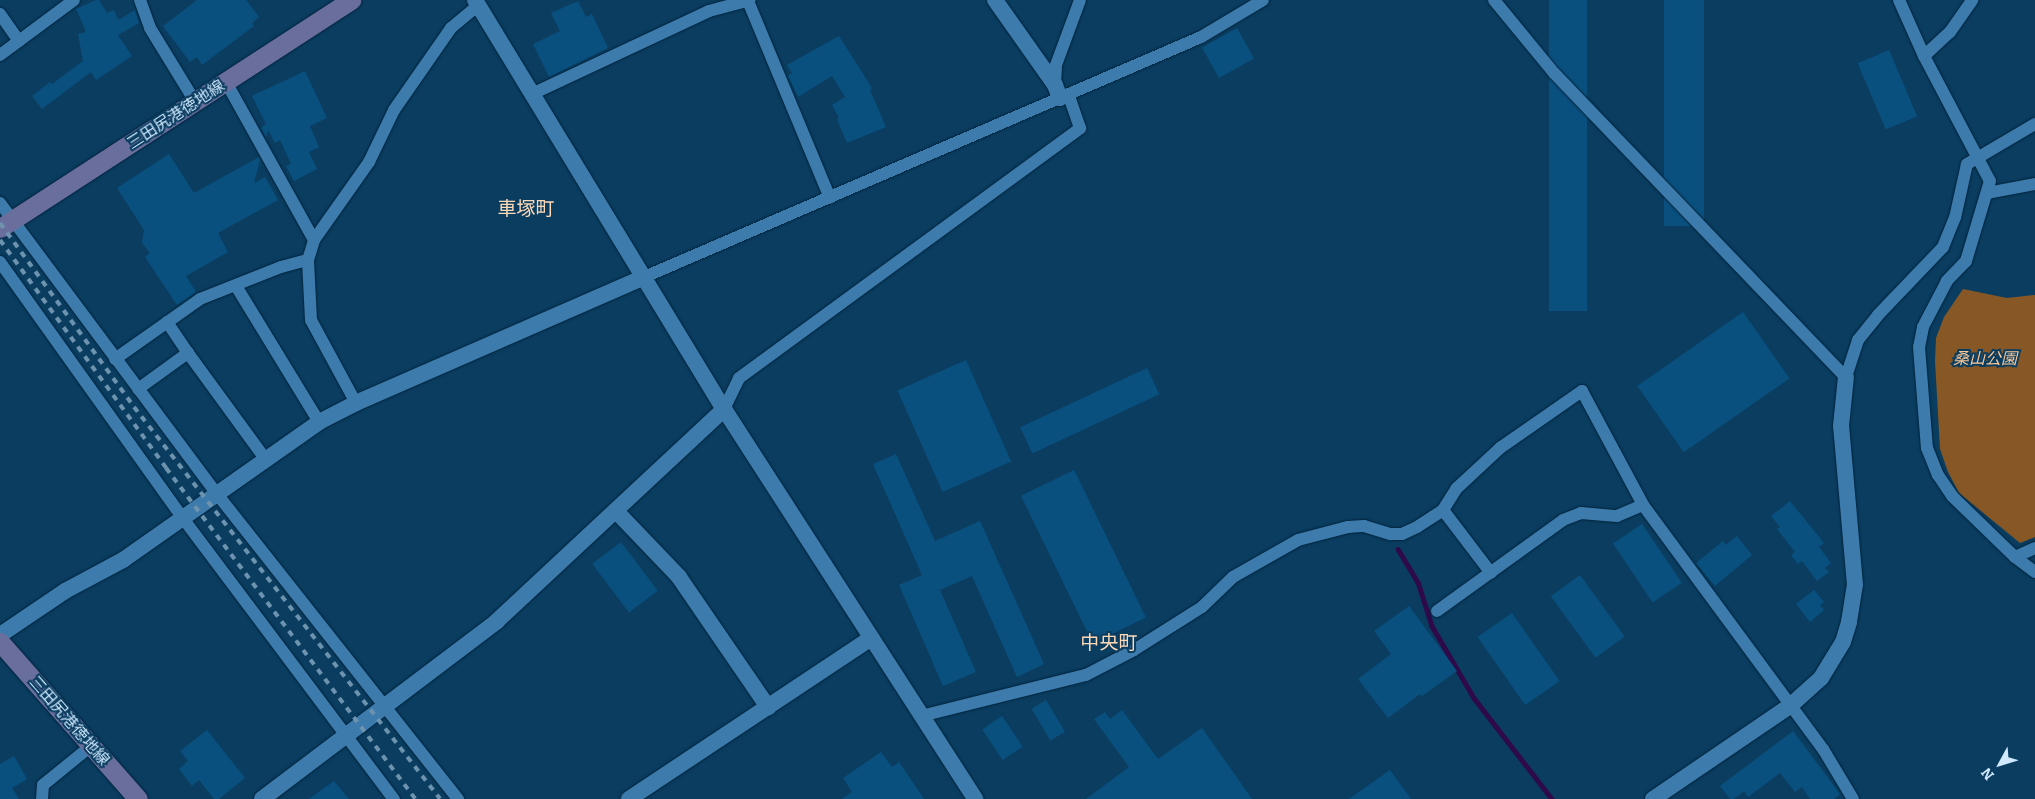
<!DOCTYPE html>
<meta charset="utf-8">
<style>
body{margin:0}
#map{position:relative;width:2035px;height:799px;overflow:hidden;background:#0a3d60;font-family:Bitter,"Noto Sans JP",serif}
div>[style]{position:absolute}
.green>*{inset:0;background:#875825}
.stream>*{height:4.5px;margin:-2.25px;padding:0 2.25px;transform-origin:2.25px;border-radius:2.25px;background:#2e0a4a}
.building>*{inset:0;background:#0a507f;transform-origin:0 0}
.roads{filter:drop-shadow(0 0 1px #01233b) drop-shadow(0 0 1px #01233b)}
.minor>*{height:12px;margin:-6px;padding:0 6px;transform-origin:6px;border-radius:6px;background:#3d7bac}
.tertiary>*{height:16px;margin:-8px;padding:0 8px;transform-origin:8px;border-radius:8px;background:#3d7bac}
.secondary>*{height:19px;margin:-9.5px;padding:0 9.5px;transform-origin:9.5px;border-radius:9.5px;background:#6a6e9c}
.rail>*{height:4px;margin-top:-2px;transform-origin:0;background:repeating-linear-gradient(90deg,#6d93af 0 6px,transparent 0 12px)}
span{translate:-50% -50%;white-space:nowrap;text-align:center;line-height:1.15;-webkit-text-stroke:4px #0a3d60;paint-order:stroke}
.street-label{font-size:16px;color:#d0e9ff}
.park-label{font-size:16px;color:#f8c696;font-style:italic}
.quarter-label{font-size:19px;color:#fdd9b8}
.north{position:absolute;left:1975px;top:739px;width:50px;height:50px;-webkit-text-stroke:4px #0a3d60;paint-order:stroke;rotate:231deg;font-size:14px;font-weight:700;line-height:20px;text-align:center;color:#d0e9ff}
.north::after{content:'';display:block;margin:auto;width:18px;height:22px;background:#d0e9ff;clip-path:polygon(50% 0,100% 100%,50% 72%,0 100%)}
</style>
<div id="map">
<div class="green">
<div style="clip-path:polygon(1963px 289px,2007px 298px,2035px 295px,2035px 537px,2020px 543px,1959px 493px,1948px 472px,1940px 449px,1935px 361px,1936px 338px,1944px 317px)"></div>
</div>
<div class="stream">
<div style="left:1398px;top:549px;width:39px;rotate:59deg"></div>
<div style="left:1418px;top:582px;width:46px;rotate:72.3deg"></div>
<div style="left:1432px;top:626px;width:83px;rotate:59.7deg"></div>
<div style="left:1474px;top:698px;width:128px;rotate:52.3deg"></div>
</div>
<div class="building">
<div style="clip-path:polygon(96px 0,99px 0,107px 13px,114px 10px,118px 20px,135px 10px,139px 23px,118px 35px,132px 56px,96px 80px,91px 72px,42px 109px,32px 96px,50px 82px,52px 84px,83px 61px,78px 34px,85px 32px,85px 29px,76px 9px)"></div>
<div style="clip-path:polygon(197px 0,246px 0,259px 17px,252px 23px,254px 26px,202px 65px,197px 57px,190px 62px,163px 26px)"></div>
<div style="left:1549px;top:0;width:38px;height:311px"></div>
<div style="left:1664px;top:0;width:40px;height:226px"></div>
<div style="clip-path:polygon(578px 1px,586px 17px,592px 14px,608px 48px,549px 77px,533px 44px,560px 31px,551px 13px)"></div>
<div style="left:1237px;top:28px;width:35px;height:40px;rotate:61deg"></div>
<div style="clip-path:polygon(839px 36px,872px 88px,870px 90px,886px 127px,847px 143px,837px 119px,839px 118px,832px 105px,845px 97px,832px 76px,798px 97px,788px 76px,792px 73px,787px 65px)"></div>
<div style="left:1889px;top:50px;width:72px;height:34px;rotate:67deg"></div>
<div style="clip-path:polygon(305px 71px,327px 118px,310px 126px,319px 147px,309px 152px,317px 169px,294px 181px,286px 166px,291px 164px,280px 140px,275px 143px,268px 130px,266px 137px,261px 128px,266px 124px,252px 96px)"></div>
<div style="clip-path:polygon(169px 154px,194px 193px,259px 157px,260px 160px,254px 183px,265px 177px,278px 200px,218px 233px,228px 252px,186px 276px,196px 292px,177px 305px,145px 257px,150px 253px,142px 243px,144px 230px,117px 188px)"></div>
<div style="left:1743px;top:312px;width:81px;height:129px;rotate:55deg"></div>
<div style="left:966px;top:360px;width:111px;height:75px;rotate:66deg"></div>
<div style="left:1147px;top:368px;width:29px;height:140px;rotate:65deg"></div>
<div style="clip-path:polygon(896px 454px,935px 541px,980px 521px,1044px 664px,1017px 677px,972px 576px,940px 590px,976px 672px,943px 686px,899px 585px,922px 575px,873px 464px)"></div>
<div style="left:1074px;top:470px;width:164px;height:59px;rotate:64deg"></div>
<div style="clip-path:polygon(1790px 501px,1824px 543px,1819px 547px,1831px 563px,1825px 568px,1829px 572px,1817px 581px,1802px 561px,1798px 564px,1791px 555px,1795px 552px,1777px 529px,1780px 527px,1771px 516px)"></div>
<div style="left:1642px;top:524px;width:71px;height:35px;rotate:56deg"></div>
<div style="clip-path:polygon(1737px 536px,1752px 555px,1715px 586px,1696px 563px,1723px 541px,1726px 545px)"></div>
<div style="left:621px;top:542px;width:61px;height:36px;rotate:53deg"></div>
<div style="left:1580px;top:575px;width:76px;height:36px;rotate:54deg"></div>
<div style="clip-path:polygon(1814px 590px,1824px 602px,1820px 605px,1824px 610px,1810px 622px,1796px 604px)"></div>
<div style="clip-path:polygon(1409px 606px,1457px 671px,1422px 696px,1420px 694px,1388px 718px,1358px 679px,1391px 654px,1374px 631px)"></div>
<div style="left:1512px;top:613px;width:83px;height:42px;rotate:55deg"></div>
<div style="left:1046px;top:700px;width:37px;height:17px;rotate:59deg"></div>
<div style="clip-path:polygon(1122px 710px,1158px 759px,1202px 728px,1252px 799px,1086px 799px,1129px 767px,1094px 719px,1105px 712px,1110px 719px)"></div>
<div style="left:1002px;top:716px;width:37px;height:24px;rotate:56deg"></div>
<div style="clip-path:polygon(207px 730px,245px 778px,219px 799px,214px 799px,199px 780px,192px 786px,179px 769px,188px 761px,180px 751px)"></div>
<div style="clip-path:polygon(1793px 731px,1840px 794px,1834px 799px,1810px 799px,1802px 787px,1795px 792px,1780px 773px,1748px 797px,1744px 791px,1734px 799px,1730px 799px,1720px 786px)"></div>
<div style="clip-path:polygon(881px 752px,892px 767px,899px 762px,924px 799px,842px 799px,852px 792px,843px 778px)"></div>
<div style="clip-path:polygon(14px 756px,27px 779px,12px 788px,19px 799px,0 799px,0 764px)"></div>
<div style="clip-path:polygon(1390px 770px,1411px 799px,1349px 799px)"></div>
<div style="clip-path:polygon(334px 781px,349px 799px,309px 799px)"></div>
</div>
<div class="roads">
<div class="minor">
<div style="left:140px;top:0;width:30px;rotate:70deg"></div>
<div style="left:150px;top:28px;width:88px;rotate:58.5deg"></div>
<div style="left:1494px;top:0;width:94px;rotate:50.6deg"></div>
<div style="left:1554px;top:73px;width:422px;rotate:46.2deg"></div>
<div style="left:1846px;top:377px;width:39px;rotate:-72deg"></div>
<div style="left:1858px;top:340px;width:32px;rotate:-51deg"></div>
<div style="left:1878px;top:315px;width:94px;rotate:-46.3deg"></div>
<div style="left:1943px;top:247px;width:31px;rotate:-68deg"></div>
<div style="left:1955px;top:218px;width:55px;rotate:-77.5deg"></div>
<div style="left:1967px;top:164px;width:79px;rotate:-30.5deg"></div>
<div style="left:1899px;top:0;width:61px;rotate:65.9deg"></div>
<div style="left:1924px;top:56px;width:141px;rotate:62.2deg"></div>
<div style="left:1990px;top:181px;width:84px;rotate:106.7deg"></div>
<div style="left:1966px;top:261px;width:28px;rotate:134deg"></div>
<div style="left:1947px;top:281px;width:52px;rotate:117.6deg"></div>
<div style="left:1923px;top:327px;width:20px;rotate:101deg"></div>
<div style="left:1919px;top:347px;width:101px;rotate:85.5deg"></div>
<div style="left:1927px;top:448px;width:29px;rotate:68deg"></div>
<div style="left:1938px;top:475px;width:25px;rotate:56deg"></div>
<div style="left:1952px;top:496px;width:88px;rotate:44.1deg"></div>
<div style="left:2015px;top:557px;width:25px;rotate:37deg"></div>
<div style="left:748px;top:1px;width:213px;rotate:67.4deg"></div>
<div style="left:0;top:14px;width:33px;rotate:55deg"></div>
<div style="left:0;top:55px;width:92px;rotate:-36.6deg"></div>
<div style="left:1924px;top:56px;width:35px;rotate:-43deg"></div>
<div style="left:1950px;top:32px;width:39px;rotate:-55deg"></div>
<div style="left:226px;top:82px;width:181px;rotate:60.9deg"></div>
<div style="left:1055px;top:85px;width:20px;rotate:-87deg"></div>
<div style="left:1056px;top:65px;width:69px;rotate:-69.7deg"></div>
<div style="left:532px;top:94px;width:195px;rotate:-25.1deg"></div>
<div style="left:709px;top:11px;width:42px;rotate:-15deg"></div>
<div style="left:1987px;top:193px;width:49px;rotate:-10.6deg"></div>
<div style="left:0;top:203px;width:363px;rotate:53.3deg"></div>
<div style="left:217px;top:494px;width:389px;rotate:51.7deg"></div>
<div style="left:0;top:262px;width:313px;rotate:54.5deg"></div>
<div style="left:182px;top:517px;width:353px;rotate:53.1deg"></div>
<div style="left:642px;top:278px;width:609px;rotate:-23.32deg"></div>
<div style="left:1201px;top:37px;width:72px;rotate:-30.8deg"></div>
<div style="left:236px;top:286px;width:159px;rotate:58.6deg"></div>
<div style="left:167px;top:322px;width:37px;rotate:56deg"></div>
<div style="left:188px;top:353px;width:132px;rotate:53.9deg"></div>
<div style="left:115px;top:359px;width:104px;rotate:-35.2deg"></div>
<div style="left:200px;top:299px;width:87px;rotate:-21.6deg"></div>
<div style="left:281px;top:267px;width:28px;rotate:-15deg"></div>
<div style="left:138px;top:389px;width:62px;rotate:-35.8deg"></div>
<div style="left:356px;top:403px;width:94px;rotate:-118.5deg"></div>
<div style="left:311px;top:320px;width:60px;rotate:-92.9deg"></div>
<div style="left:308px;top:260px;width:21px;rotate:-73deg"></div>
<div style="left:314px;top:240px;width:95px;rotate:-54.8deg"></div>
<div style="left:369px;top:162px;width:58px;rotate:-64.3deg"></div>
<div style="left:394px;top:110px;width:100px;rotate:-55.2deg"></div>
<div style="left:451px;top:28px;width:35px;rotate:-40deg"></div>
<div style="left:724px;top:409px;width:34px;rotate:-64deg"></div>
<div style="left:739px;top:378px;width:423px;rotate:-36.2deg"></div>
<div style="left:1080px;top:128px;width:36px;rotate:-109deg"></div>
<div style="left:1443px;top:510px;width:79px;rotate:52.7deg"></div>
<div style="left:2015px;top:557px;width:22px;rotate:-24deg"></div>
<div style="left:1437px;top:611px;width:155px;rotate:-35.8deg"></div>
<div style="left:1563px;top:520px;width:19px;rotate:-21deg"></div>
<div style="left:1581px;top:513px;width:36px;rotate:5deg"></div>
<div style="left:1617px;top:516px;width:28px;rotate:-23deg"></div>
<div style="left:921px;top:716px;width:170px;rotate:-14deg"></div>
<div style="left:1086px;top:675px;width:54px;rotate:-27.5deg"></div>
<div style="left:1134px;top:650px;width:80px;rotate:-32.3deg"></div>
<div style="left:1202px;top:607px;width:43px;rotate:-44.1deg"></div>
<div style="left:1233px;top:577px;width:75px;rotate:-29.6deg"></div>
<div style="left:1298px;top:540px;width:52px;rotate:-14.6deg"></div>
<div style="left:1348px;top:527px;width:16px;rotate:-4deg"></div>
<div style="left:1364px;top:526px;width:28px;rotate:17deg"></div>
<div style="left:1391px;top:534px;width:11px"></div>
<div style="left:1402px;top:534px;width:17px;rotate:-25deg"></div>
<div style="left:1417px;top:527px;width:31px;rotate:-33deg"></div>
<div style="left:1443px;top:510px;width:26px;rotate:-58deg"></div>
<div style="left:1457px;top:488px;width:59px;rotate:-42.9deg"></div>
<div style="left:1500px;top:448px;width:100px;rotate:-34.8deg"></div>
<div style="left:1582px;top:391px;width:129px;rotate:61.8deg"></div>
<div style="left:1643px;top:505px;width:303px;rotate:53.6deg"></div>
<div style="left:1823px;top:749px;width:58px;rotate:59deg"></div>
<div style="left:42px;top:799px;width:14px;rotate:-86deg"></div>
<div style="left:43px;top:785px;width:62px;rotate:-39.1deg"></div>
</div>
<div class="tertiary">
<div style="left:475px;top:0;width:479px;rotate:58.7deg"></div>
<div style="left:724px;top:409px;width:464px;rotate:57.2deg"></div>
<div style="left:995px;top:0;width:104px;rotate:54.8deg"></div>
<div style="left:1055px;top:85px;width:14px;rotate:69deg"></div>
<div style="left:616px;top:511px;width:91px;rotate:46.3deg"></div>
<div style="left:679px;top:577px;width:158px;rotate:55.6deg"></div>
<div style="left:0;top:635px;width:78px;rotate:-34.1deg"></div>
<div style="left:65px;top:591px;width:66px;rotate:-28.1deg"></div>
<div style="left:123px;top:560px;width:240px;rotate:-35.1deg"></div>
<div style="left:319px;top:422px;width:42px;rotate:-27.2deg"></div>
<div style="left:356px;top:403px;width:312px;rotate:-23.6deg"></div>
<div style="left:262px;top:799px;width:295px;rotate:-37.1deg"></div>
<div style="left:497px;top:621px;width:311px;rotate:-43deg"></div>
<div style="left:629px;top:799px;width:291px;rotate:-33.6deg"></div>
<div style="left:1653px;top:799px;width:166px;rotate:-34.2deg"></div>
<div style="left:1790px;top:706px;width:42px;rotate:-42.1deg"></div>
<div style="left:1821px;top:678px;width:42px;rotate:-58.6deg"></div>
<div style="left:1843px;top:642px;width:21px;rotate:-73deg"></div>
<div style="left:1849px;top:622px;width:37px;rotate:-81deg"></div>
<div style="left:1855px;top:585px;width:160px;rotate:-95deg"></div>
<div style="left:1841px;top:426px;width:49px;rotate:-84.2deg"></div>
</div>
<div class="secondary">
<div style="left:0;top:228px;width:419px;rotate:-33deg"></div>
<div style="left:0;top:642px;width:209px;rotate:48.7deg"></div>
</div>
</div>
<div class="rail">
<div style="left:0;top:223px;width:228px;rotate:53.9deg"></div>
<div style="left:134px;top:407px;width:497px;rotate:52deg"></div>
<div style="left:0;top:240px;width:282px;rotate:53.9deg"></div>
<div style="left:166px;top:468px;width:414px;rotate:53deg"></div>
</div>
<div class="street-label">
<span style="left:176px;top:115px;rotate:-33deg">三田尻港徳地線</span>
<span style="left:69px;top:721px;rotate:49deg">三田尻港徳地線</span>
</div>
<div class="park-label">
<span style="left:1985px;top:359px">桑山公園</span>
</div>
<div class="quarter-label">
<span style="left:526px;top:209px">車塚町</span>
<span style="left:1109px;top:643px">中央町</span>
</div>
<div class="north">N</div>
</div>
